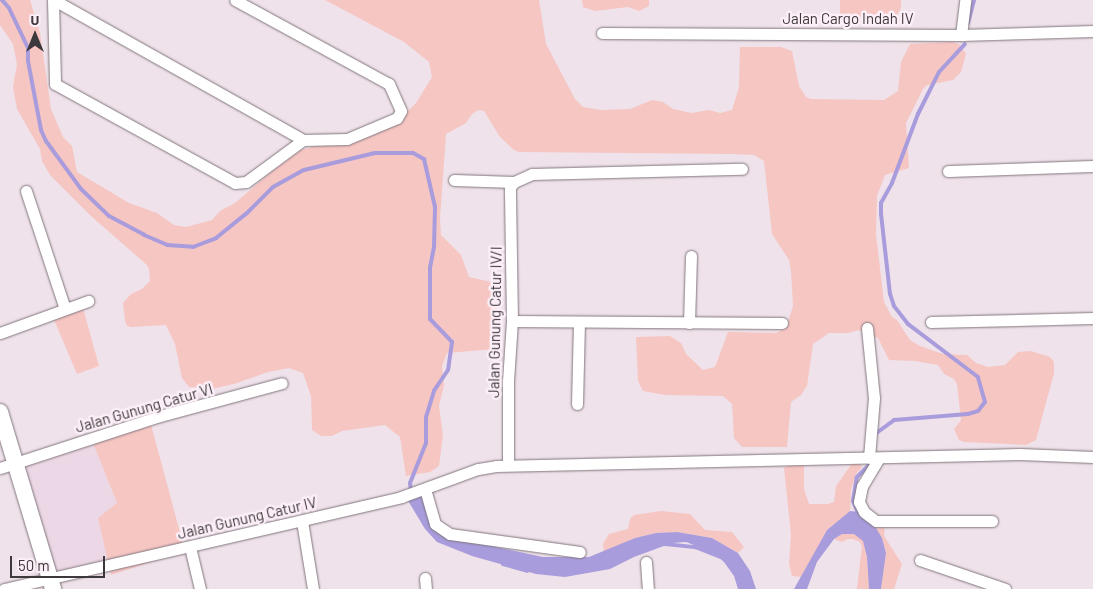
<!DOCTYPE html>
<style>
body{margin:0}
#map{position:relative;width:1093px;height:589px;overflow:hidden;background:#efe2ea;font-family:Barlow,sans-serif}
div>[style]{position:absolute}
.built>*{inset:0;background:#ebd7e5}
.green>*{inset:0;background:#f6c6c3}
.water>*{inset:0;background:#a99cdd}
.stream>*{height:4px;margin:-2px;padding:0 2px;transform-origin:2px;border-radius:2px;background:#a99cdd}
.roads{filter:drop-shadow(0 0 1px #81767d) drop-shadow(0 0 1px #81767d)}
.street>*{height:11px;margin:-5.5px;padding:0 5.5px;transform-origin:5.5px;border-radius:5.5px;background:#fff}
.secondary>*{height:16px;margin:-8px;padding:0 8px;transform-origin:8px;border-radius:8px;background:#fff}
span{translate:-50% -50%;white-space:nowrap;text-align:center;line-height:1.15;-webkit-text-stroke:5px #fceff8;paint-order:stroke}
.street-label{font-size:15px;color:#3d383b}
.north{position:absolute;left:10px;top:10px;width:50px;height:50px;-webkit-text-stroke:4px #fceff8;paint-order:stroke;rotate:0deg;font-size:14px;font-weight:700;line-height:20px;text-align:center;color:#3d383b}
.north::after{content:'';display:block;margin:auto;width:18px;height:22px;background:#3d383b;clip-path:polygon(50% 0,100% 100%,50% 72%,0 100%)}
.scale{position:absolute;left:10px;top:556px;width:95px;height:22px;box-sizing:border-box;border:2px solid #3d383b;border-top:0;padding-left:6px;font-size:15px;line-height:18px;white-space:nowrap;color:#3d383b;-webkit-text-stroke:4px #fceff8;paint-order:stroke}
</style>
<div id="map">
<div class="built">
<div style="clip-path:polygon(92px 441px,117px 504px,108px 564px,44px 579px,14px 461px)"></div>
</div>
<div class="green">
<div style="clip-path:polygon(0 0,30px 0,40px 33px,51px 109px,63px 137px,72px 146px,77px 172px,129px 203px,157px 213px,174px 225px,186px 227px,212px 220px,220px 211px,235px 203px,271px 172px,301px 150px,394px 125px,416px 103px,432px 77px,429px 62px,404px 42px,325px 0,539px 0,546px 44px,575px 99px,583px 107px,601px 110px,630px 109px,652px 100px,663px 102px,673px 109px,691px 113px,709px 110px,720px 113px,732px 110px,739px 87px,740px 47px,781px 47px,792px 51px,799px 86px,806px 97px,811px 99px,884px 100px,898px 91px,901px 62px,910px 44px,952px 42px,959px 44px,966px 54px,961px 72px,953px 80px,927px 85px,923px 89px,906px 123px,909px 168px,885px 175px,877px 196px,876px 234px,884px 302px,892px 317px,897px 320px,910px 340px,920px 346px,943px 354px,967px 355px,976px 363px,988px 367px,1005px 365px,1018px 352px,1031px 351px,1050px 357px,1054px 362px,1054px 373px,1036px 440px,1026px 445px,964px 442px,959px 440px,954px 429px,961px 420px,957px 384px,954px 379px,944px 374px,938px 365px,915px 361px,889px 360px,878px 338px,859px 330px,848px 333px,829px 333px,813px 344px,807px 386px,801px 395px,791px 402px,787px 447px,742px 447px,734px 438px,732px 404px,723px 396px,665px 395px,643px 391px,638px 381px,636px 337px,670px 336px,681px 343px,686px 354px,703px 370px,715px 367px,728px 332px,776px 333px,786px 328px,793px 306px,791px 271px,789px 260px,772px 234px,764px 161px,754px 155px,732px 154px,519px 152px,514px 150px,500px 137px,484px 111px,478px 110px,472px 114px,466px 123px,446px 134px,440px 219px,441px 235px,461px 255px,469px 277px,487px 281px,493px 283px,496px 288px,498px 294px,495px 349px,447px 353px,442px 366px,444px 385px,439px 406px,443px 435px,439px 466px,430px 472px,406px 476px,400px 437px,385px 425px,342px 431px,332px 436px,321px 436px,312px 430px,311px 396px,303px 373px,289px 368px,268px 372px,234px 384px,212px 389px,189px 387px,182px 378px,175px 344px,166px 325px,132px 327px,127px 326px,125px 321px,123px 303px,131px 294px,142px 289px,150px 281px,149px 269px,147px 265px,91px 216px,50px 175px,42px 161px,40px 149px,17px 109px,13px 87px,17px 64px,13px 44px,0 25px)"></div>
<div style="clip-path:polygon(582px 0,649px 0,649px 6px,639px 11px,628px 7px,595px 11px,583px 7px)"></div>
<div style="clip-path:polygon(840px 0,901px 0,901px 8px,895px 19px,885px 24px,850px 21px,840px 15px)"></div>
<div style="clip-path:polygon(83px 308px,99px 366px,77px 374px,52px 315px)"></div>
<div style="clip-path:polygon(150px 421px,185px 551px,111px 575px,98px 518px,117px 503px,92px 441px)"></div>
<div style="clip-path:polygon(853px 462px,859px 463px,862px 467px,856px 474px,851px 490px,850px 511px,827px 530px,802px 577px,792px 576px,789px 564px,791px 535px,784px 468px,789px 465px,804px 464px,804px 489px,809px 504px,828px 504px,834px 502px,836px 486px)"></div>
<div style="clip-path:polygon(661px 511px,690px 514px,705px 530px,732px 532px,744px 547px,738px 553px,712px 538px,677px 532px,656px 533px,635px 538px,604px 552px,603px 544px,609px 534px,628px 529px,630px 519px,634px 515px)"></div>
<div style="clip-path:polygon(871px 522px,885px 524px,884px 536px,902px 564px,894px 589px,881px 589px,886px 553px,882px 538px)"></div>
<div style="clip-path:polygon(842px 534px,854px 534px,863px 540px,867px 557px,869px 589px,857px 589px,862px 546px,860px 542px,853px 539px,848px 539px,842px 542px,834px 539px)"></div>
</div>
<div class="water">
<div style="clip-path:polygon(421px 495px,431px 519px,458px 539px,543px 557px,589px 557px,635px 538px,656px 533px,677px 532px,712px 538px,738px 553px,750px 571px,756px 589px,738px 589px,734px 576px,724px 562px,712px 552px,686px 542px,672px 543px,634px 557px,610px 569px,565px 577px,536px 574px,472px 556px,437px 542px,425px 529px,407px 499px)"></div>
<div style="clip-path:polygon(850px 511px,861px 512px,876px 528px,882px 538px,886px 553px,881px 589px,869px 589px,867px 557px,863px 541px,854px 534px,842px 534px,834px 539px,817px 562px,807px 589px,794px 589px,827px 530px)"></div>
</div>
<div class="stream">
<div style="left:2px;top:0;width:11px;rotate:49deg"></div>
<div style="left:9px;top:8px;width:44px;rotate:64.6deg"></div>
<div style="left:28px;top:48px;width:13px;rotate:90deg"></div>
<div style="left:28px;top:61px;width:70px;rotate:79.3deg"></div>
<div style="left:41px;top:130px;width:12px;rotate:66deg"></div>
<div style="left:46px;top:141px;width:59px;rotate:53.9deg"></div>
<div style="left:81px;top:189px;width:39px;rotate:44deg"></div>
<div style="left:109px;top:216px;width:40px;rotate:28deg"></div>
<div style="left:144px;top:235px;width:25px;rotate:23deg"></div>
<div style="left:167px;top:245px;width:26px;rotate:4deg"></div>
<div style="left:193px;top:247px;width:25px;rotate:-21deg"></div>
<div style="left:216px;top:238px;width:38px;rotate:-39deg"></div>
<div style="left:246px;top:214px;width:38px;rotate:-45deg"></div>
<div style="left:273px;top:187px;width:35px;rotate:-29deg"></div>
<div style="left:304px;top:170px;width:73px;rotate:-13.5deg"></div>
<div style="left:375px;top:153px;width:38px"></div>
<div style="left:413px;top:153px;width:13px;rotate:29deg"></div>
<div style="left:424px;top:159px;width:49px;rotate:77.1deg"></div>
<div style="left:435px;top:207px;width:40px;rotate:91.4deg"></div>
<div style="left:434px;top:247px;width:21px;rotate:101deg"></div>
<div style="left:430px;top:268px;width:51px;rotate:90deg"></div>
<div style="left:430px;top:319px;width:32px;rotate:46deg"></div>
<div style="left:452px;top:342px;width:28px;rotate:98deg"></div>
<div style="left:448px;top:370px;width:25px;rotate:124deg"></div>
<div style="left:434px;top:391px;width:27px;rotate:107deg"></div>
<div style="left:426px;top:417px;width:26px;rotate:90deg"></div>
<div style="left:426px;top:443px;width:43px;rotate:111.8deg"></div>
<div style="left:410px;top:483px;width:9px;rotate:84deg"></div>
<div style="left:968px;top:23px;width:24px;rotate:-75deg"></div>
<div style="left:875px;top:436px;width:2px;rotate:-90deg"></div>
<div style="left:875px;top:434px;width:24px;rotate:-36deg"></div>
<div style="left:894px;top:420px;width:74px;rotate:-4.6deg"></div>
<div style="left:968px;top:414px;width:10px;rotate:-17deg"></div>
<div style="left:978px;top:411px;width:11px;rotate:-52deg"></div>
<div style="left:985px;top:402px;width:26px;rotate:-106deg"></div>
<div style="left:978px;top:377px;width:88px;rotate:-142.9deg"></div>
<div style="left:908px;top:324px;width:23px;rotate:-128deg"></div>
<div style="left:894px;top:306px;width:13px;rotate:-108deg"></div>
<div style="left:890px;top:294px;width:81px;rotate:-96.4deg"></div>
<div style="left:881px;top:214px;width:11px;rotate:-90deg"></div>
<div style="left:881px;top:203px;width:23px;rotate:-61deg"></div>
<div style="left:892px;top:183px;width:74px;rotate:-69.4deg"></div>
<div style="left:918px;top:114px;width:47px;rotate:-63.4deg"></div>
<div style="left:939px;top:72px;width:38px;rotate:-47deg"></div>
<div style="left:859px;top:515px;width:15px;rotate:-113deg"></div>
<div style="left:853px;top:501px;width:24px;rotate:-81deg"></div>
<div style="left:857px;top:477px;width:18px;rotate:-45deg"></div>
<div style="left:665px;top:544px;width:30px;rotate:6deg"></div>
<div style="left:695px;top:547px;width:28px;rotate:21deg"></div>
<div style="left:503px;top:564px;width:25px;rotate:16deg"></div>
</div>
<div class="roads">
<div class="street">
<div style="left:53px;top:0;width:84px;rotate:88.6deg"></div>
<div style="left:55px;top:84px;width:205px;rotate:28.8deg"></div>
<div style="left:235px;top:183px;width:11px;rotate:-5deg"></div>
<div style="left:246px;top:182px;width:71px;rotate:-36.4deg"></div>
<div style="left:54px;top:0;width:286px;rotate:29.3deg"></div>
<div style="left:303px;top:140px;width:44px;rotate:-1.3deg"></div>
<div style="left:347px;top:139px;width:54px;rotate:-22.8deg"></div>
<div style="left:397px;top:118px;width:8px;rotate:-60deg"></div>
<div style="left:401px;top:111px;width:30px;rotate:-114deg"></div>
<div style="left:389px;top:84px;width:175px;rotate:-151.4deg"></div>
<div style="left:602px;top:33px;width:359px;rotate:0.3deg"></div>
<div style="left:961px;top:35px;width:132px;rotate:-1.7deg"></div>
<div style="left:961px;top:35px;width:35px;rotate:-83deg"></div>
<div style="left:948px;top:171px;width:145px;rotate:-2deg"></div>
<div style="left:454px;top:180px;width:60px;rotate:1.9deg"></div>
<div style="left:514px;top:182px;width:20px;rotate:-24deg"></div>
<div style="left:532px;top:174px;width:210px;rotate:-1.4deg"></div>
<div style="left:26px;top:191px;width:124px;rotate:71.7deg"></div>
<div style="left:512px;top:321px;width:270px;rotate:0.4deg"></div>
<div style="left:931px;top:322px;width:162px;rotate:-1.4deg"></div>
<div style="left:689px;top:323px;width:67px;rotate:-88.3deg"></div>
<div style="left:867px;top:328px;width:70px;rotate:84.3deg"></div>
<div style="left:874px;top:398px;width:60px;rotate:94.8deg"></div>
<div style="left:0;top:333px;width:94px;rotate:-20deg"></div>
<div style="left:577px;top:404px;width:82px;rotate:-88.6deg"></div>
<div style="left:879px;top:458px;width:33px;rotate:121deg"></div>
<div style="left:862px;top:486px;width:16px;rotate:101deg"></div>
<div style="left:859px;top:502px;width:11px;rotate:63deg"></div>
<div style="left:864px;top:512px;width:15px;rotate:37deg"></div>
<div style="left:876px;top:521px;width:116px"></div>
<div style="left:508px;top:464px;width:83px;rotate:-90deg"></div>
<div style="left:508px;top:381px;width:60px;rotate:-86.2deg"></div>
<div style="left:512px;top:321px;width:134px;rotate:-90.9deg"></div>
<div style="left:510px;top:187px;width:6px;rotate:-51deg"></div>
<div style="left:0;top:468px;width:168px;rotate:-18deg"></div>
<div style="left:160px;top:416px;width:126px;rotate:-15.1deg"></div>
<div style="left:425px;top:489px;width:36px;rotate:74deg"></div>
<div style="left:435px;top:524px;width:18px;rotate:34deg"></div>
<div style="left:450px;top:534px;width:131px;rotate:7.9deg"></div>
<div style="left:302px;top:521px;width:69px;rotate:80.8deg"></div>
<div style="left:190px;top:547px;width:43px;rotate:76.6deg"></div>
<div style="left:920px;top:560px;width:90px;rotate:18.8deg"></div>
<div style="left:646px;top:562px;width:27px;rotate:86deg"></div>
<div style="left:425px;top:578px;width:11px;rotate:85deg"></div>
<div style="left:4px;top:589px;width:408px;rotate:-13deg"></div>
<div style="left:401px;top:497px;width:82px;rotate:-20deg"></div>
<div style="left:478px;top:469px;width:18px;rotate:-9deg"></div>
<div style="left:496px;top:466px;width:524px;rotate:-1.31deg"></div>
<div style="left:1020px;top:454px;width:73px;rotate:2.4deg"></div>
</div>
<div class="secondary">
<div style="left:0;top:412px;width:185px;rotate:73.3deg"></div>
</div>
</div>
<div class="street-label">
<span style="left:848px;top:19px">Jalan Cargo Indah IV</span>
<span style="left:495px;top:322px;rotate:-89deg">Jalan Gunung Catur IV/I</span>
<span style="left:144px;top:408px;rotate:-16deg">Jalan Gunung Catur VI</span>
<span style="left:247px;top:518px;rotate:-13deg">Jalan Gunung Catur IV</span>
</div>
<div class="north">U</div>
<div class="scale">50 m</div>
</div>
